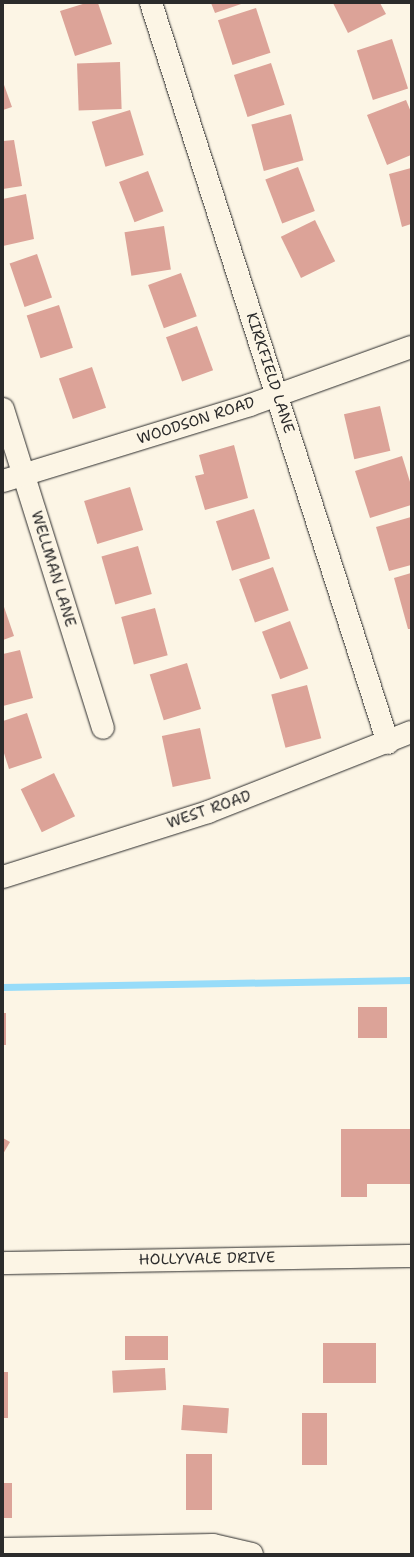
<!DOCTYPE html>
<style>
body{margin:0}
#map{position:relative;width:414px;height:1557px;overflow:hidden;background:#fcf5e5;font-family:"Shantell Sans",sans-serif}
div>[style]{position:absolute}
.stream>*{height:7px;margin:-3.5px;padding:0 3.5px;transform-origin:3.5px;border-radius:3.5px;background:#97dcf9}
.building>*{inset:0;background:#dca398;transform-origin:0 0}
.roads{filter:drop-shadow(0 0 1px #2b2b2b) drop-shadow(0 0 1px #2b2b2b)}
.minor>*{height:22px;margin:-11px;padding:0 11px;transform-origin:11px;border-radius:11px;background:#fcf5e5}
span{translate:-50% -50%;white-space:nowrap;text-align:center;line-height:1.15;-webkit-text-stroke:3.5px #fcf5e5;paint-order:stroke}
.street-label{font-size:15px;color:#2b2b2b}
.frame{position:absolute;inset:0;border:4px solid #2b2b2b;pointer-events:none}
</style>
<div id="map">
<div class="stream">
<div style="left:3px;top:987px;width:408px;rotate:-1deg"></div>
</div>
<div class="building">
<div style="clip-path:polygon(86px 3px,98px 3px,112px 44px,75px 56px,60px 11px)"></div>
<div style="clip-path:polygon(211px 3px,244px 3px,215px 13px)"></div>
<div style="clip-path:polygon(333px 3px,380px 3px,386px 14px,348px 33px)"></div>
<div style="left:256px;top:8px;width:47px;height:40px;rotate:72deg"></div>
<div style="left:392px;top:39px;width:52px;height:37px;rotate:72deg"></div>
<div style="left:120px;top:62px;width:47px;height:43px;rotate:88deg"></div>
<div style="left:271px;top:63px;width:44px;height:39px;rotate:72deg"></div>
<div style="clip-path:polygon(3px 82px,12px 107px,3px 110px)"></div>
<div style="clip-path:polygon(406px 100px,411px 112px,411px 155px,387px 165px,367px 115px)"></div>
<div style="left:130px;top:110px;width:47px;height:40px;rotate:73deg"></div>
<div style="left:291px;top:114px;width:48px;height:41px;rotate:75deg"></div>
<div style="clip-path:polygon(14px 140px,22px 186px,3px 189px,3px 141px)"></div>
<div style="left:298px;top:167px;width:47px;height:35px;rotate:69deg"></div>
<div style="clip-path:polygon(411px 168px,411px 224px,402px 227px,389px 174px)"></div>
<div style="left:148px;top:171px;width:43px;height:31px;rotate:69deg"></div>
<div style="clip-path:polygon(26px 194px,34px 239px,3px 246px,3px 199px)"></div>
<div style="left:315px;top:220px;width:46px;height:38px;rotate:64deg"></div>
<div style="left:164px;top:226px;width:44px;height:40px;rotate:81deg"></div>
<div style="left:37px;top:254px;width:46px;height:29px;rotate:71deg"></div>
<div style="left:181px;top:273px;width:46px;height:35px;rotate:70deg"></div>
<div style="left:59px;top:305px;width:45px;height:34px;rotate:72deg"></div>
<div style="left:197px;top:326px;width:47px;height:33px;rotate:70deg"></div>
<div style="left:92px;top:367px;width:43px;height:35px;rotate:71deg"></div>
<div style="left:380px;top:406px;width:46px;height:37px;rotate:77deg"></div>
<div style="clip-path:polygon(234px 445px,248px 498px,205px 510px,195px 476px,204px 474px,199px 455px)"></div>
<div style="clip-path:polygon(402px 456px,411px 485px,411px 505px,370px 518px,355px 471px)"></div>
<div style="left:130px;top:487px;width:45px;height:48px;rotate:73deg"></div>
<div style="left:254px;top:509px;width:52px;height:40px;rotate:72deg"></div>
<div style="clip-path:polygon(411px 517px,411px 565px,389px 571px,376px 527px)"></div>
<div style="left:138px;top:546px;width:50px;height:38px;rotate:74deg"></div>
<div style="left:273px;top:567px;width:46px;height:36px;rotate:70deg"></div>
<div style="clip-path:polygon(411px 573px,411px 629px,408px 629px,394px 578px)"></div>
<div style="clip-path:polygon(3px 604px,14px 636px,3px 640px)"></div>
<div style="left:155px;top:608px;width:49px;height:35px;rotate:75deg"></div>
<div style="left:290px;top:621px;width:51px;height:30px;rotate:69deg"></div>
<div style="clip-path:polygon(20px 650px,33px 698px,3px 706px,3px 654px)"></div>
<div style="left:187px;top:663px;width:48px;height:39px;rotate:73deg"></div>
<div style="left:307px;top:685px;width:55px;height:37px;rotate:75deg"></div>
<div style="clip-path:polygon(27px 713px,42px 758px,9px 769px,3px 750px,3px 721px)"></div>
<div style="left:200px;top:728px;width:52px;height:39px;rotate:78deg"></div>
<div style="left:54px;top:773px;width:48px;height:37px;rotate:64deg"></div>
<div style="left:358px;top:1007px;width:29px;height:31px"></div>
<div style="left:3px;top:1013px;width:3px;height:32px"></div>
<div style="clip-path:polygon(341px 1129px,410px 1129px,410px 1184px,367px 1184px,367px 1197px,341px 1197px)"></div>
<div style="clip-path:polygon(3px 1138px,10px 1142px,3px 1154px)"></div>
<div style="left:125px;top:1336px;width:43px;height:24px"></div>
<div style="left:323px;top:1343px;width:53px;height:40px"></div>
<div style="left:165px;top:1368px;width:22px;height:53px;rotate:87deg"></div>
<div style="left:3px;top:1372px;width:5px;height:46px"></div>
<div style="left:183px;top:1405px;width:46px;height:25px;rotate:4deg"></div>
<div style="left:302px;top:1413px;width:25px;height:52px"></div>
<div style="left:186px;top:1454px;width:26px;height:56px"></div>
<div style="left:3px;top:1483px;width:9px;height:35px"></div>
</div>
<div class="roads">
<div class="minor">
<div style="left:151px;top:3px;width:777px;rotate:72.24deg"></div>
<div style="left:3px;top:409px;width:334px;rotate:72.6deg"></div>
<div style="left:3px;top:481px;width:258px;rotate:-17.1deg"></div>
<div style="left:250px;top:405px;width:171px;rotate:-19.8deg"></div>
<div style="left:3px;top:877px;width:215px;rotate:-17.6deg"></div>
<div style="left:208px;top:812px;width:218px;rotate:-21.5deg"></div>
<div style="left:3px;top:1263px;width:408px;rotate:-1deg"></div>
<div style="left:3px;top:1549px;width:210px;rotate:-1.1deg"></div>
<div style="left:213px;top:1545px;width:40px;rotate:13deg"></div>
</div>
</div>
<div class="street-label">
<span style="left:270px;top:373px;rotate:72deg">KIRKFIELD LANE</span>
<span style="left:196px;top:421px;rotate:-18deg">WOODSON ROAD</span>
<span style="left:53px;top:569px;rotate:73deg">WELLMAN LANE</span>
<span style="left:209px;top:810px;rotate:-19deg">WEST ROAD</span>
<span style="left:207px;top:1259px;rotate:-1deg">HOLLYVALE DRIVE</span>
</div>
<div class="frame"></div>
</div>
